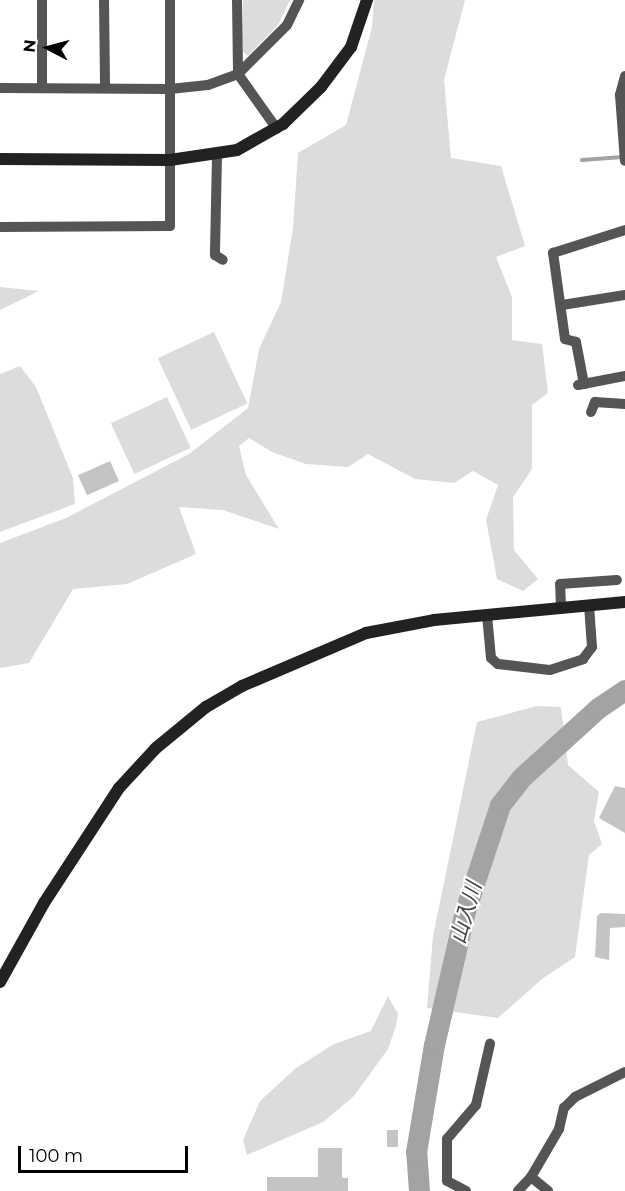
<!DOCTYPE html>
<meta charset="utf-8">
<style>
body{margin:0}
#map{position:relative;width:625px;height:1191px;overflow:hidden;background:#fff;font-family:Montserrat,"Noto Sans JP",sans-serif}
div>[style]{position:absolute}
.green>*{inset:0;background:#dcdcdc;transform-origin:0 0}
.stream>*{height:4px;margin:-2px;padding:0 2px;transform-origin:2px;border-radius:2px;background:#a3a3a3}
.river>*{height:21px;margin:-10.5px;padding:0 10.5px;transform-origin:10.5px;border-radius:10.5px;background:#a3a3a3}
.building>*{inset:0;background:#c4c4c4;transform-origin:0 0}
.street>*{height:10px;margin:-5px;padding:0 5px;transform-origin:5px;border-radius:5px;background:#555}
.secondary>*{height:12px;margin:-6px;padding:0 6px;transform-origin:6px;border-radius:6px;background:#222}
span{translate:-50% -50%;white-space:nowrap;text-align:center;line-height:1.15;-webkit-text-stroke:4.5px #fff;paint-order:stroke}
.water-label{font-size:21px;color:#444;font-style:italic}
.north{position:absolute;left:18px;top:18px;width:60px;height:60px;-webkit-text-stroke:4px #fff;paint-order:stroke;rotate:276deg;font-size:16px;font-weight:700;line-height:24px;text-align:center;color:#000}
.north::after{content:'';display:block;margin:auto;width:21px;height:27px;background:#000;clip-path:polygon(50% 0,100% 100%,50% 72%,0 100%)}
.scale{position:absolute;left:18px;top:1146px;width:170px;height:27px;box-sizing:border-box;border:3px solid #000;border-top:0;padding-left:8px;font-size:18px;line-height:21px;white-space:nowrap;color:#000;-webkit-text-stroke:4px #fff;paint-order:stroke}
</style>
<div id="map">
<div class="green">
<div style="clip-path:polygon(243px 0,290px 0,278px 25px,248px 56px,242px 51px)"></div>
<div style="clip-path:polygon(374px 0,465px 0,444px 80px,451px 158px,501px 166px,525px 246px,496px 257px,512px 297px,512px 340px,542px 344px,548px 393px,532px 405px,532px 469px,513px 497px,514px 550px,538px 579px,523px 591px,497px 579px,486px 520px,498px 485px,473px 471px,454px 483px,415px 479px,368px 454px,348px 467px,306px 464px,272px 452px,249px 438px,239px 446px,246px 475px,279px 529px,223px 510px,179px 507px,196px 554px,127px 584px,73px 589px,29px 663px,0 668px,0 543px,66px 518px,189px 454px,248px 408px,259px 349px,281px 302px,293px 228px,298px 153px,346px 125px,372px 27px)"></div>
<div style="clip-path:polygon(0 287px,39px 291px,0 310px)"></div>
<div style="left:214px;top:332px;width:79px;height:62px;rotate:65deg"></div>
<div style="clip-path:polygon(20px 366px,36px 387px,73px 478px,75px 504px,0 532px,0 374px)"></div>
<div style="left:167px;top:397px;width:56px;height:62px;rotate:65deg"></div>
<div style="clip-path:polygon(537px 706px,561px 707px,568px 765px,599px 792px,594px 821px,602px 844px,589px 855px,575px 957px,542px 979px,498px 1018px,427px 1008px,433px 936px,477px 722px)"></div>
<div style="clip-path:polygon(388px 996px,398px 1014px,396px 1026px,388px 1049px,354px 1096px,323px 1122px,247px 1155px,243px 1140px,260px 1101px,296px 1068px,334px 1044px,371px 1031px)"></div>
</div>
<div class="stream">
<div style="left:582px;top:160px;width:41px;rotate:-4.2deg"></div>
</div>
<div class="river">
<div style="left:419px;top:1191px;width:39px;rotate:-94deg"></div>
<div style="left:416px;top:1152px;width:109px;rotate:-80.5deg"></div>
<div style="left:434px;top:1045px;width:138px;rotate:-77deg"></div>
<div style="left:465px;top:911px;width:112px;rotate:-71.7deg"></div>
<div style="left:500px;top:805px;width:36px;rotate:-52deg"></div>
<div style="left:522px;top:777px;width:103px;rotate:-42.2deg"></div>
<div style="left:598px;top:708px;width:32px;rotate:-34deg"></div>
</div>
<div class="building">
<div style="left:110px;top:461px;width:22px;height:35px;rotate:66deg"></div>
<div style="clip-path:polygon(615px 786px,625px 788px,625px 833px,599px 818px)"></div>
<div style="clip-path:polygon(601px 913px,625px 914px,625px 927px,610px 928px,609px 960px,595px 957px,597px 916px)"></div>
<div style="left:387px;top:1130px;width:11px;height:17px"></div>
<div style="clip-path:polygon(318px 1148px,342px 1148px,342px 1178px,348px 1178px,348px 1191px,267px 1191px,267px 1177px,318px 1177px)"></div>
</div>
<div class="street">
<div style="left:104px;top:0;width:88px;rotate:89.3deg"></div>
<div style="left:237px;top:0;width:74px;rotate:89.2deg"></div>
<div style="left:238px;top:74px;width:67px;rotate:54.7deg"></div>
<div style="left:625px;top:76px;width:20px;rotate:105deg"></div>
<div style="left:620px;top:95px;width:66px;rotate:85.7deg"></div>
<div style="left:0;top:88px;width:170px;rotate:0.3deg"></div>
<div style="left:170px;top:89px;width:38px;rotate:-6deg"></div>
<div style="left:208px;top:85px;width:32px;rotate:-20deg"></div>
<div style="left:238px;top:74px;width:69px;rotate:-45deg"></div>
<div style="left:287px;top:25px;width:28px;rotate:-64deg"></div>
<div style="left:42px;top:88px;width:88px;rotate:-90deg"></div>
<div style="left:217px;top:156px;width:99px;rotate:91.2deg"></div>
<div style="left:215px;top:255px;width:9px;rotate:32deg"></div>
<div style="left:0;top:227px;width:170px;rotate:-0.3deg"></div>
<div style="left:170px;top:226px;width:226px;rotate:-90deg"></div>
<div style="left:562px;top:305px;width:64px;rotate:-9deg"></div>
<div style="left:584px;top:384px;width:43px;rotate:-100.8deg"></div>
<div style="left:576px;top:342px;width:11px;rotate:-165deg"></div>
<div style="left:565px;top:339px;width:87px;rotate:-97.9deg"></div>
<div style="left:553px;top:253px;width:76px;rotate:-17.7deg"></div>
<div style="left:578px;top:385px;width:48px;rotate:-10.8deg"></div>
<div style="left:591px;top:412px;width:11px;rotate:-68deg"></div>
<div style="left:595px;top:402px;width:30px;rotate:4deg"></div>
<div style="left:561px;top:608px;width:24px;rotate:-92deg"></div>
<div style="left:560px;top:584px;width:57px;rotate:-4deg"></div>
<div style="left:487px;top:615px;width:43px;rotate:84.7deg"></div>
<div style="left:491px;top:658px;width:9px;rotate:41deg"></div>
<div style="left:498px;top:664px;width:52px;rotate:6.6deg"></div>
<div style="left:550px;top:670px;width:35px;rotate:-18deg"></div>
<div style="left:583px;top:659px;width:15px;rotate:-53deg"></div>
<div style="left:592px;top:647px;width:42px;rotate:-94.1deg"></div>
<div style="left:531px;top:1177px;width:22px;rotate:39deg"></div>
<div style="left:466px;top:1191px;width:21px;rotate:-152deg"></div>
<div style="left:447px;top:1181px;width:42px;rotate:-90deg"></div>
<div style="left:447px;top:1139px;width:45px;rotate:-49.5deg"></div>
<div style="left:476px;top:1105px;width:63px;rotate:-77.1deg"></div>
<div style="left:518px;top:1191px;width:19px;rotate:-47deg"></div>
<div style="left:531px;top:1177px;width:56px;rotate:-59.7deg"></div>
<div style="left:559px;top:1129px;width:22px;rotate:-77deg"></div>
<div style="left:564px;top:1108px;width:16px;rotate:-45deg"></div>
<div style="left:575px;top:1097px;width:56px;rotate:-26.6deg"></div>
</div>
<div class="secondary">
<div style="left:0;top:159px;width:170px;rotate:0.3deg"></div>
<div style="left:170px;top:160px;width:68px;rotate:-8.5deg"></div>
<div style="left:237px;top:150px;width:53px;rotate:-29.5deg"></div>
<div style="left:283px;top:124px;width:53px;rotate:-44.2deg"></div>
<div style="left:321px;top:87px;width:50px;rotate:-53.1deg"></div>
<div style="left:351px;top:47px;width:50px;rotate:-71.2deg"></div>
<div style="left:0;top:982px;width:90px;rotate:-60.9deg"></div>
<div style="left:44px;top:903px;width:137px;rotate:-56.9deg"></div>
<div style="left:119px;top:788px;width:54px;rotate:-47.2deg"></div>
<div style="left:156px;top:748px;width:65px;rotate:-39.4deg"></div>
<div style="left:206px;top:707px;width:42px;rotate:-30.3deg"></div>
<div style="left:242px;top:686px;width:135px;rotate:-23.1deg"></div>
<div style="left:366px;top:633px;width:69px;rotate:-10.8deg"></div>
<div style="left:434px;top:620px;width:192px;rotate:-5.4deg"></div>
</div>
<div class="water-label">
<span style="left:466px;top:913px;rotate:-74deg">山入川</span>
</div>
<div class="north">N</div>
<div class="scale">100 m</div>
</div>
